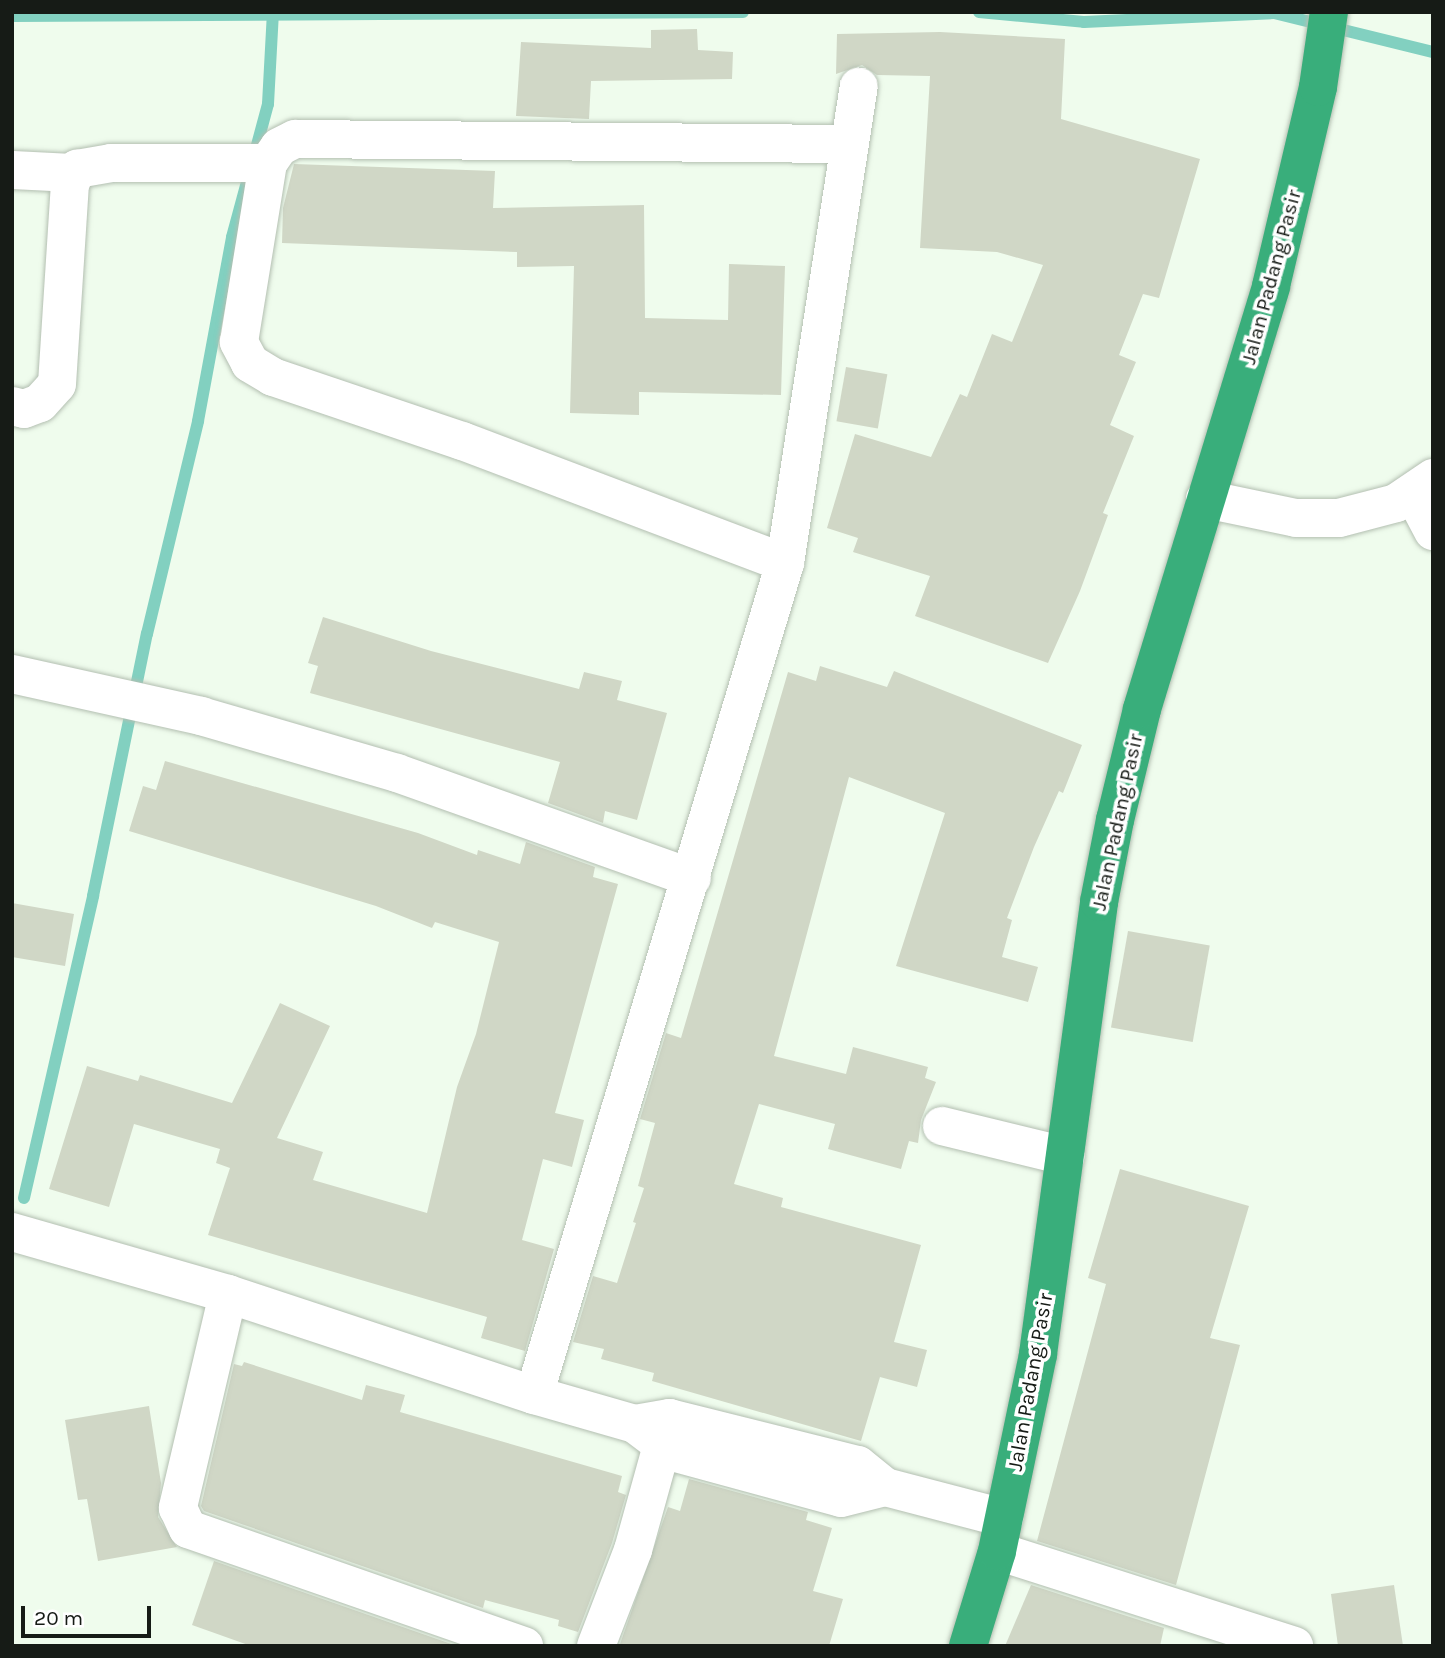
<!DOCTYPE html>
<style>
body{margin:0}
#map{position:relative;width:1445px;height:1658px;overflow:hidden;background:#effced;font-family:Karla,sans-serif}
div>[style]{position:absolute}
.stream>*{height:12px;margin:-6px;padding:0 6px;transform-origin:6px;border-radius:6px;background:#82d0c0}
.building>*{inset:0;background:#d0d7c6;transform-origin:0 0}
.roads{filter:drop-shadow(0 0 2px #b3bfb1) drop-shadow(0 0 2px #b3bfb1)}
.minor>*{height:38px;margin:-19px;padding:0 19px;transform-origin:19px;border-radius:19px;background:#fff}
.highway>*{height:38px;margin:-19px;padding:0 19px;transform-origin:19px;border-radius:19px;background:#39ae7b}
span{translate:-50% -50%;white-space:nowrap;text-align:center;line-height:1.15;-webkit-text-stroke:7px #fff;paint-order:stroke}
.street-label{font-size:21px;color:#161b16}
.frame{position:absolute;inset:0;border:14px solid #161b16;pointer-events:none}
.scale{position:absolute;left:21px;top:1606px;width:130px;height:32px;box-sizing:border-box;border:4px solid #161b16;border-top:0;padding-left:9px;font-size:21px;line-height:24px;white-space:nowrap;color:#161b16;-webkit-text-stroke:5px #fff;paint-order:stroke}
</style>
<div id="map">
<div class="stream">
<div style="left:979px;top:12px;width:105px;rotate:5.4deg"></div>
<div style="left:1084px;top:22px;width:190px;rotate:-2.7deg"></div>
<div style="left:1274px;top:13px;width:164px;rotate:13.8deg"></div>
<div style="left:12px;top:16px;width:731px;rotate:-0.31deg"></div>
<div style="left:253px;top:160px;width:58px;rotate:-75deg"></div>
<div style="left:268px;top:104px;width:92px;rotate:-86.9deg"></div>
<div style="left:24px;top:1198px;width:310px;rotate:-77.1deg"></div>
<div style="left:93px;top:896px;width:268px;rotate:-78.4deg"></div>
<div style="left:147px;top:634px;width:219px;rotate:-76.5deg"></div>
<div style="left:198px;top:421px;width:187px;rotate:-79.5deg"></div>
<div style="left:232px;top:237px;width:61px;rotate:-74.8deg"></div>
</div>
<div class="building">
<div style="clip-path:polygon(697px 29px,698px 50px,733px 52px,732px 79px,591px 81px,589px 119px,516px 116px,521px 42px,651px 48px,651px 30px)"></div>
<div style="clip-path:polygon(940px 32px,1065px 39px,1061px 119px,1200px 159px,1159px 298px,1143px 294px,1119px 355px,1136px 362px,1110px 425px,1134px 436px,1103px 513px,1108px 515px,1080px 591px,1048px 663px,915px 616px,930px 576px,853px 552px,858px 538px,827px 528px,855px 434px,931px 457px,960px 394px,967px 397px,992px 334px,1012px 342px,1043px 265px,997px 252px,920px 248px,930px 76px,877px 75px,862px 65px,836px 74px,837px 34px)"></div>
<div style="clip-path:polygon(294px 164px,495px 171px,493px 208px,644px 205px,645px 318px,728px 320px,729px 264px,785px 266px,781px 395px,639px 392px,639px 415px,570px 413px,574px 266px,517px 267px,517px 252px,282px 243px,283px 208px)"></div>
<div style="left:846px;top:367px;width:42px;height:55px;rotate:10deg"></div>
<div style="clip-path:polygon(323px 617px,431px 651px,579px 689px,584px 672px,622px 681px,617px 700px,667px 713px,637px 820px,605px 811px,603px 823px,548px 803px,560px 762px,310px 693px,318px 666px,308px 663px)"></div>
<div style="clip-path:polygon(820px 666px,887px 687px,894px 671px,1082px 745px,1063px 793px,1059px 791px,1034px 847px,1007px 918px,1012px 920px,1002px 957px,1038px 967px,1028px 1002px,896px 966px,945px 813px,849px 777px,774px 1056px,846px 1074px,853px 1047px,928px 1067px,925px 1078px,936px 1082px,921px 1120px,918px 1143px,909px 1141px,901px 1169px,828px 1149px,835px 1124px,759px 1104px,734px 1184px,783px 1198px,781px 1207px,921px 1245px,894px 1342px,927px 1350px,917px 1387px,880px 1377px,861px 1441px,652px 1381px,654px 1373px,601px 1359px,604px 1349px,573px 1342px,593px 1276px,617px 1283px,636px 1223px,633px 1222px,644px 1188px,638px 1186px,655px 1123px,640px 1119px,666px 1033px,681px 1038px,788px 672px,816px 681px)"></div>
<div style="clip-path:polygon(165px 761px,418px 833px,477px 855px,478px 850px,520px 864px,526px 842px,595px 867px,593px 877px,618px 884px,555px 1113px,584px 1120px,572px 1167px,543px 1159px,522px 1240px,554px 1249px,525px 1351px,481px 1338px,487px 1317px,208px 1235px,230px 1168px,216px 1163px,220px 1149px,134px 1124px,109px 1207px,49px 1189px,87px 1066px,138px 1081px,140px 1075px,232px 1103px,280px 1003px,330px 1026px,277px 1138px,323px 1152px,313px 1180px,427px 1213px,457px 1087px,476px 1034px,499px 942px,435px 922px,432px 928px,376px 906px,129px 831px,143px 786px,156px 790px)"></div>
<div style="clip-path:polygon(12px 903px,74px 914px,65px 966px,12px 957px)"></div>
<div style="left:1128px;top:931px;width:83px;height:98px;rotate:10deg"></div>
<div style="clip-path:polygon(1120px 1169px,1249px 1206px,1210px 1338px,1240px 1345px,1176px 1585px,1037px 1541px,1106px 1284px,1088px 1278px)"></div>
<div style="clip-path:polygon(244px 1362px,362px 1400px,366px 1385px,405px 1395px,400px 1412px,622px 1476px,618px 1492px,626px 1495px,612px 1543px,578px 1632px,558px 1626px,559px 1620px,485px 1600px,483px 1608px,204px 1511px,201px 1506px,234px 1364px,242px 1366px)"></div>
<div style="clip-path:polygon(149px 1406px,161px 1483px,158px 1517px,177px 1547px,98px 1561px,87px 1499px,78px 1500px,65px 1420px)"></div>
<div style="clip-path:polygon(689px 1479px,808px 1512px,806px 1520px,832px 1528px,813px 1591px,843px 1599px,829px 1646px,620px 1644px,668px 1507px,680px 1511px)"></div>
<div style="clip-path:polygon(214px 1561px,457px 1646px,251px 1646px,192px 1625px)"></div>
<div style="clip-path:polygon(1031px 1585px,1164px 1628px,1160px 1646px,1005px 1646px)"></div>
<div style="clip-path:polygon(1394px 1585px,1403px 1646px,1338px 1646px,1331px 1594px)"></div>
</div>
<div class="roads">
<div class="minor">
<div style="left:12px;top:170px;width:61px;rotate:2.8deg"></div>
<div style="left:12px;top:406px;width:12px;rotate:14deg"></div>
<div style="left:24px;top:409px;width:17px;rotate:-21deg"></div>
<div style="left:40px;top:403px;width:25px;rotate:-48deg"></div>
<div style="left:57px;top:384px;width:200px;rotate:-86.3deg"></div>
<div style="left:70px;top:184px;width:17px;rotate:-65deg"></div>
<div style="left:77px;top:169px;width:35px;rotate:-10deg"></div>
<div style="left:111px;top:163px;width:157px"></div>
<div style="left:1413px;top:493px;width:43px;rotate:62.2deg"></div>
<div style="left:1205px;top:499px;width:93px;rotate:11.8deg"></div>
<div style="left:1296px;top:518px;width:43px"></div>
<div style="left:1339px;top:518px;width:59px;rotate:-14.7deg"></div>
<div style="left:1396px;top:503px;width:45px;rotate:-34deg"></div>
<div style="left:785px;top:563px;width:345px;rotate:-159.3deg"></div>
<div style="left:462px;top:441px;width:200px;rotate:-161.3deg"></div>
<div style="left:273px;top:377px;width:27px;rotate:-149deg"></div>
<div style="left:250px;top:363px;width:24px;rotate:-118deg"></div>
<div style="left:239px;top:342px;width:181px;rotate:-80.8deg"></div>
<div style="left:268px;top:163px;width:19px;rotate:-55deg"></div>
<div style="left:279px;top:147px;width:18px;rotate:-27deg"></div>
<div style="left:295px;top:139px;width:554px;rotate:0.52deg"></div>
<div style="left:12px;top:674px;width:194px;rotate:12.5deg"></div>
<div style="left:201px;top:716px;width:204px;rotate:16.2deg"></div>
<div style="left:397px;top:773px;width:313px;rotate:19.6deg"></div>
<div style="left:942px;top:1126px;width:127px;rotate:13.7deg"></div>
<div style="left:12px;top:1232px;width:225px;rotate:16deg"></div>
<div style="left:228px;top:1294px;width:322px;rotate:18.3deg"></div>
<div style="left:534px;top:1395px;width:105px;rotate:16deg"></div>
<div style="left:635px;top:1424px;width:35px;rotate:-10deg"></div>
<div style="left:669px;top:1418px;width:195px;rotate:14deg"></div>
<div style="left:858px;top:1465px;width:35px;rotate:39deg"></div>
<div style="left:885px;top:1487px;width:123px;rotate:14.6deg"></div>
<div style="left:228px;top:1294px;width:220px;rotate:103.2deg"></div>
<div style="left:178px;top:1508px;width:23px;rotate:65deg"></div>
<div style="left:188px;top:1529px;width:356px;rotate:19.2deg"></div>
<div style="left:534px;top:1395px;width:869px;rotate:-73.21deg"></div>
<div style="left:785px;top:563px;width:482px;rotate:-81.2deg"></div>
<div style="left:635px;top:1424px;width:46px;rotate:37.1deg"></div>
<div style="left:672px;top:1452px;width:175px;rotate:15.2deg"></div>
<div style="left:841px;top:1498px;width:45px;rotate:-14deg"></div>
<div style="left:997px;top:1551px;width:312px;rotate:17.7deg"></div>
<div style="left:596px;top:1646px;width:103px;rotate:-68.9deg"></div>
<div style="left:633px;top:1550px;width:131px;rotate:-74.5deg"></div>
</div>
<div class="highway">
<div style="left:968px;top:1646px;width:99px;rotate:-73deg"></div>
<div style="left:997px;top:1551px;width:201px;rotate:-78.2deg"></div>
<div style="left:1038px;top:1354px;width:456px;rotate:-82.3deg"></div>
<div style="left:1099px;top:902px;width:84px;rotate:-79deg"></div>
<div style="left:1115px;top:820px;width:114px;rotate:-76.3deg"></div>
<div style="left:1142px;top:709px;width:442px;rotate:-73deg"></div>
<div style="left:1271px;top:286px;width:204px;rotate:-76.7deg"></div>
<div style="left:1318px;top:87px;width:76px;rotate:-81.7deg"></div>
</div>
</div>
<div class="street-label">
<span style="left:1271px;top:277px;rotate:-75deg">Jalan Padang Pasir</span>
<span style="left:1117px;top:822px;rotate:-78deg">Jalan Padang Pasir</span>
<span style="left:1030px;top:1382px;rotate:-80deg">Jalan Padang Pasir</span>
</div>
<div class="frame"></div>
<div class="scale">20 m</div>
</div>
